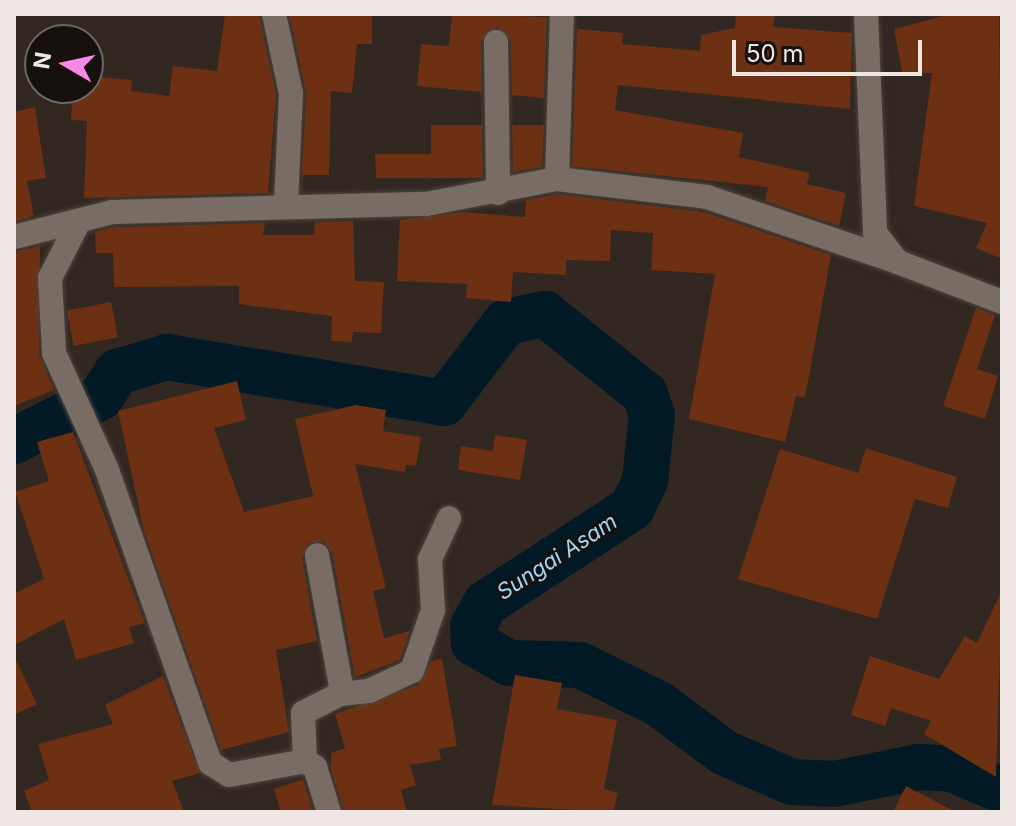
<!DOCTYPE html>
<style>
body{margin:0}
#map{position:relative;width:1016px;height:826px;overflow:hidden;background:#322721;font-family:Inter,sans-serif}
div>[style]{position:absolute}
.river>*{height:46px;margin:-23px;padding:0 23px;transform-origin:23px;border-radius:23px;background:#011a26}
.building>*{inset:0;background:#6e3012;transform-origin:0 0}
.roads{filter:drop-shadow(0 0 2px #4d443e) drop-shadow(0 0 2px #4d443e)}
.street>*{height:24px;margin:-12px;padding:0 12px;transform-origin:12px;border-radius:12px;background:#796c64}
span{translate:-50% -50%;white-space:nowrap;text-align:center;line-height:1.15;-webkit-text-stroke:6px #16110e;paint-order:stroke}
.water-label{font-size:22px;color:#9cdafa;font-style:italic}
.frame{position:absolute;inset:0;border:16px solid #efe7e3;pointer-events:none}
.north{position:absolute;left:24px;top:24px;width:80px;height:80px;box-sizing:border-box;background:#16110e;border:2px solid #6d6763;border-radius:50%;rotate:279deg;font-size:22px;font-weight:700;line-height:32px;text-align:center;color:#efe7e3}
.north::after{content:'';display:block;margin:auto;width:28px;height:36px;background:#f988e9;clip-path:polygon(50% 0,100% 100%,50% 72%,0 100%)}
.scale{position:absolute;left:732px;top:40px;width:190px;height:36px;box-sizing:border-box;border:4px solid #efe7e3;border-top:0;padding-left:10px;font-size:24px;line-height:28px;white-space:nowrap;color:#efe7e3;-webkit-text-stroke:6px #16110e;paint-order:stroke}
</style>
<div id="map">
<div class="river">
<div style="left:14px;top:441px;width:97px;rotate:-26.8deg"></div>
<div style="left:101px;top:397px;width:30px;rotate:-57deg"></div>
<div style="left:117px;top:372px;width:52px;rotate:-16.7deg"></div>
<div style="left:167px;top:357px;width:281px;rotate:9.4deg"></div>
<div style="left:444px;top:403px;width:102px;rotate:-52.6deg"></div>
<div style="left:506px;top:322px;width:40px;rotate:-12deg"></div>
<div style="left:545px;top:314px;width:128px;rotate:38.7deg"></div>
<div style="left:645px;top:394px;width:22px;rotate:72deg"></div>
<div style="left:652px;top:415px;width:66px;rotate:96.1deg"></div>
<div style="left:645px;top:481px;width:30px;rotate:116deg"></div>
<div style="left:632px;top:508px;width:174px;rotate:146.9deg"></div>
<div style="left:486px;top:603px;width:26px;rotate:119deg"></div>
<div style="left:473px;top:626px;width:17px;rotate:87deg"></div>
<div style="left:474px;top:643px;width:40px;rotate:29.7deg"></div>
<div style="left:509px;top:663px;width:71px;rotate:1.6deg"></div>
<div style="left:580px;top:665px;width:88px;rotate:26.3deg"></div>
<div style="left:659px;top:704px;width:82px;rotate:36.6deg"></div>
<div style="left:725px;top:753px;width:73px;rotate:23.4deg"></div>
<div style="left:792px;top:782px;width:42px;rotate:2.7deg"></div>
<div style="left:834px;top:784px;width:86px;rotate:-11.4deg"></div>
<div style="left:918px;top:767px;width:34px;rotate:3deg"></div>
<div style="left:952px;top:769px;width:54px;rotate:22.8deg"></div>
</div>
<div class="building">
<div style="clip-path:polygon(225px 14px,259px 14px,276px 94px,268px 193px,84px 198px,87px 121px,71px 120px,73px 88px,88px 88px,88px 76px,132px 80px,131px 91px,169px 96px,173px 66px,217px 71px)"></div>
<div style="clip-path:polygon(289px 14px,372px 14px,372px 44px,357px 44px,352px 93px,331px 91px,329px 175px,302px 175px,306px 93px)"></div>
<div style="clip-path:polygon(452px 14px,547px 17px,544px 98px,512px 95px,511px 41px,497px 27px,481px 41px,482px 92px,417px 86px,421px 44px,449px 46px)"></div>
<div style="clip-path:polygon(736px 14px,775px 14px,773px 27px,852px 33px,850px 109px,618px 85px,615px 110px,743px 133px,739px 157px,810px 173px,807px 184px,846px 193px,839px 226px,765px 201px,768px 187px,572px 166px,577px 29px,623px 33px,622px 44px,700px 51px,701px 35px,735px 28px)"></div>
<div style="clip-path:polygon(951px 14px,999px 14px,1002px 259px,976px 248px,987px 223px,914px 206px,932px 73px,902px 72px,894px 29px)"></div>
<div style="clip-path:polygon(35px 107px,46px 178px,27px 181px,34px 216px,14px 222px,14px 112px)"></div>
<div style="clip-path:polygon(431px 125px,482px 125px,483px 178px,376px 178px,375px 154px,431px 154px)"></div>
<div style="clip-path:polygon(512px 125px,544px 125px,542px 167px,513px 172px)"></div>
<div style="clip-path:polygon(558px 194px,704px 212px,831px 255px,805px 398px,796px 396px,785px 442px,689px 419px,715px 274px,651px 270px,653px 233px,611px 230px,610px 261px,566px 260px,566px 275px,513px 272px,511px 302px,466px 298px,467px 284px,397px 281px,400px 220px,462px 212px,525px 217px,526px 200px)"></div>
<div style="clip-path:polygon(353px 221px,355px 281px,384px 282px,381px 333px,353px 332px,352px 342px,331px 341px,332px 316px,239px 304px,239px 286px,114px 287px,113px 253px,96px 253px,95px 232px,114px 227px,265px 223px,263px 235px,314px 235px,315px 222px)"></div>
<div style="clip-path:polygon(40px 246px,39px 354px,54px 390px,14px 406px,14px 252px)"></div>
<div style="left:111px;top:302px;width:36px;height:45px;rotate:79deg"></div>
<div style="clip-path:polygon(976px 308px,995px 315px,977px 369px,998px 376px,985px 419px,943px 406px)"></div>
<div style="clip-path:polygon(237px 381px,246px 420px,214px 428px,244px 512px,313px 496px,295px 419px,356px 405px,386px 410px,383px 431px,421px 437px,416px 466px,406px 465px,405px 472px,355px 464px,386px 588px,373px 591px,384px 638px,410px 631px,400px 660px,355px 677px,332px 552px,323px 541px,308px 543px,302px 558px,317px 641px,276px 650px,289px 732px,221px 750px,144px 531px,118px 411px)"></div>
<div style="clip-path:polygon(73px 432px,145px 623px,129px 627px,134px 643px,76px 660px,64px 619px,14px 645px,14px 594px,44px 579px,15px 492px,49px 481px,37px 442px)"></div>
<div style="clip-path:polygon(495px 435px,527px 440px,520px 480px,458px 470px,461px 446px,493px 451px)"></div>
<div style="clip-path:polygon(866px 448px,957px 477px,948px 508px,915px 499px,877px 619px,738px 579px,780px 449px,858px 473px)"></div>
<div style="clip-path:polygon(1002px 590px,996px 777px,924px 734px,931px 721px,891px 708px,885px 726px,851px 715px,870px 656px,939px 679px,965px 636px,977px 643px)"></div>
<div style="clip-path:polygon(14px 656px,37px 704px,14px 715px)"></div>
<div style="clip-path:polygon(442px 659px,457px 746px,439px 749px,441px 760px,410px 765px,416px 785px,401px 790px,407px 812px,344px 812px,331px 769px,331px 753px,345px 748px,335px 714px,418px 685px,431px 661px)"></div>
<div style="clip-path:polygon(515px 675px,562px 683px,557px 709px,617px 720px,604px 789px,618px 793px,613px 812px,492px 805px)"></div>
<div style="clip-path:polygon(163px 676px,200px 773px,172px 781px,184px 812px,32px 812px,24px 791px,49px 780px,38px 744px,113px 724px,105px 705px)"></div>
<div style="clip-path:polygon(303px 779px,313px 812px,281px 812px,274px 789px)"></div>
<div style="clip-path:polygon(906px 786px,956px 812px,893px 812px)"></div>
</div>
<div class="roads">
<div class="street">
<div style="left:274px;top:14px;width:81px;rotate:77.9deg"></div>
<div style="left:291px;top:93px;width:111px;rotate:92.6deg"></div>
<div style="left:866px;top:14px;width:219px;rotate:87.6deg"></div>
<div style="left:875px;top:233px;width:37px;rotate:52deg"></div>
<div style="left:898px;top:262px;width:111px;rotate:21deg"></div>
<div style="left:496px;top:42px;width:151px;rotate:89.2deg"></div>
<div style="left:557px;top:179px;width:165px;rotate:-88.3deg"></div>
<div style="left:77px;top:225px;width:59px;rotate:117deg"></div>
<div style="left:50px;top:278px;width:75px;rotate:86.9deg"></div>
<div style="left:54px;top:353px;width:128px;rotate:65.6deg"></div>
<div style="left:107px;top:470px;width:311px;rotate:70.6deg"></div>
<div style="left:210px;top:763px;width:22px;rotate:32deg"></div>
<div style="left:229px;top:775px;width:77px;rotate:-10.4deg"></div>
<div style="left:305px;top:761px;width:12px;rotate:31deg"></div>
<div style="left:315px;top:767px;width:47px;rotate:72.7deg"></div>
<div style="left:14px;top:237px;width:101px;rotate:-14.3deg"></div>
<div style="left:112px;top:212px;width:314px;rotate:-1.5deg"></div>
<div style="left:426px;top:204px;width:133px;rotate:-10.8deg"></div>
<div style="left:557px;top:179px;width:151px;rotate:6.8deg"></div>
<div style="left:707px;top:197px;width:202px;rotate:18.8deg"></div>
<div style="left:340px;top:694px;width:29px;rotate:-6deg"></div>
<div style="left:369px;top:691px;width:47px;rotate:-24.9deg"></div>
<div style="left:412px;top:671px;width:65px;rotate:-71deg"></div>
<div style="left:433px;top:610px;width:51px;rotate:-93.4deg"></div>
<div style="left:430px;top:559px;width:45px;rotate:-65.1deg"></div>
<div style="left:305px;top:761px;width:48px;rotate:-92.4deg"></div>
<div style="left:303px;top:713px;width:42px;rotate:-27.2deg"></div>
<div style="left:340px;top:694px;width:8px;rotate:-83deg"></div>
<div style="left:341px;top:686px;width:133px;rotate:-100.4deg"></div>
</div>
</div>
<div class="water-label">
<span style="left:557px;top:557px;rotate:-33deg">Sungai Asam</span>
</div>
<div class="frame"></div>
<div class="north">N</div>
<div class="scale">50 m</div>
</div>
